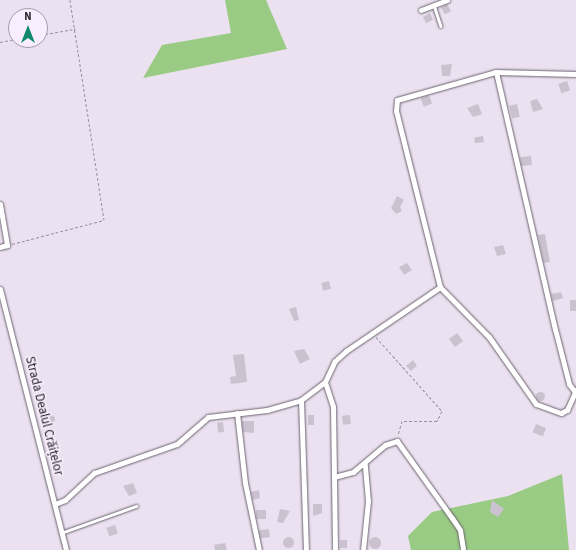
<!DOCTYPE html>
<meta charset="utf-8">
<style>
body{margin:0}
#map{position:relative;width:576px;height:550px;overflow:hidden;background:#ebe1f0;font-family:"Source Sans 3",sans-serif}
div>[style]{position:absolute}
.green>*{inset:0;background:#9acb84}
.building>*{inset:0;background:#cbc2d0;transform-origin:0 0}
.round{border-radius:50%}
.path>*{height:1px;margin-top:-0.5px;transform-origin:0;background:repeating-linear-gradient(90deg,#98919c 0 3px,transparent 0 5px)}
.roads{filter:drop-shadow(0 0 1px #6b636f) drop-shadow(0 0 1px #6b636f)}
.lane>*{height:2.5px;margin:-1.25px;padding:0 1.25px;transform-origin:1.25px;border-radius:1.25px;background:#fff}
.street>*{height:5px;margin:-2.5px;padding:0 2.5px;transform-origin:2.5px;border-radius:2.5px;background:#fff}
span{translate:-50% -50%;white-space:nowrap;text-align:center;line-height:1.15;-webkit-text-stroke:3px #f8eefd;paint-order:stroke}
.street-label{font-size:13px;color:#28252a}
.north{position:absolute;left:8px;top:8px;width:40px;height:40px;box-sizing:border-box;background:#f8eefd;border:1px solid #a59ea9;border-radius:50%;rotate:0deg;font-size:11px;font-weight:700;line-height:16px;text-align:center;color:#28252a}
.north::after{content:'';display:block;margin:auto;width:14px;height:18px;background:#0e896b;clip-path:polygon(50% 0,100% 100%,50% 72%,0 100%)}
</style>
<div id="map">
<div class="green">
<div style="clip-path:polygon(225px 0,266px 0,287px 49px,143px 78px,162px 45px,231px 33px)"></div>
<div style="clip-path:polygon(562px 474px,569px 550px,411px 550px,408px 536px,432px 512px,508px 496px)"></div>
</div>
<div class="building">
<div style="left:447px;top:4px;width:8px;height:7px;rotate:60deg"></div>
<div style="clip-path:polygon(430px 13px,433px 20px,426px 23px,423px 17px)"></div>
<div style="clip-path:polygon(452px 64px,450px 76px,442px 76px,441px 65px)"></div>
<div style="left:567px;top:81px;width:10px;height:9px;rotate:73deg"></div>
<div style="left:429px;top:95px;width:9px;height:9px;rotate:69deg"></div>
<div style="clip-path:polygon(537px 99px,543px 109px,533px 112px,530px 101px)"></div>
<div style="clip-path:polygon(478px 104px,482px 114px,473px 117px,467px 108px)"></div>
<div style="left:517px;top:104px;width:13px;height:8px;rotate:77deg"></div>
<div style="left:483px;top:136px;width:6px;height:9px;rotate:81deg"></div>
<div style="left:531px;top:156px;width:9px;height:11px;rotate:84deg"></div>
<div style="clip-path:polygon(397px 196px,404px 200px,400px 207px,402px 211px,396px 214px,391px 208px)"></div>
<div style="clip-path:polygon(545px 234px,550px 262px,544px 263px,538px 235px)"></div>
<div style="clip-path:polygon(503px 245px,506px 254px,497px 256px,494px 247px)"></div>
<div style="clip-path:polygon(407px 263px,412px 270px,404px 275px,399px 267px)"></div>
<div style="left:329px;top:281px;width:8px;height:8px;rotate:76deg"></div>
<div style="clip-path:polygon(561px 292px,563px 298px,553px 301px,551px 294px)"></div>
<div style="left:570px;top:300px;width:6px;height:11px"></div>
<div style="clip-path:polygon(296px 307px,299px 320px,294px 321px,289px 309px)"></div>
<div style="left:457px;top:333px;width:10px;height:10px;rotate:53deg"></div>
<div style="clip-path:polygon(304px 349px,310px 359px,300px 364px,294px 351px)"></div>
<div style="clip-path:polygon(244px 354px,247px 382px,231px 384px,230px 377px,236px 376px,233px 355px)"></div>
<div style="clip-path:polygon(413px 360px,417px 366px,411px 371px,406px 366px)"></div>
<div class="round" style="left:535.5px;top:391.5px;width:9px;height:9px"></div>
<div class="round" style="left:45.5px;top:414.5px;width:9px;height:9px"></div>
<div style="left:308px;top:415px;width:6px;height:10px"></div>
<div style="left:350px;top:415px;width:9px;height:8px;rotate:84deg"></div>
<div style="clip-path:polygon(242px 421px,254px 421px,254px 433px,243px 432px)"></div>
<div style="left:223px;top:422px;width:10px;height:6px;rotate:84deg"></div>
<div style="left:536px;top:424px;width:11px;height:9px;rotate:22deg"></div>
<div style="clip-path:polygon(133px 483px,137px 493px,129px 496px,123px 486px)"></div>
<div style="clip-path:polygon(259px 490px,260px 498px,253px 500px,251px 492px)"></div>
<div style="clip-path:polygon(492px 500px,504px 509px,498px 517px,490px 512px)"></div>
<div style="clip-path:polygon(313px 504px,322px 504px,322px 513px,313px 516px)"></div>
<div style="clip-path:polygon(280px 509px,290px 511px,283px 523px,277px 522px)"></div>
<div style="left:256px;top:510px;width:10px;height:9px"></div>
<div style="left:115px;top:525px;width:9px;height:9px;rotate:72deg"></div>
<div style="left:269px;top:529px;width:8px;height:10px;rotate:83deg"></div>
<div class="round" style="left:282.5px;top:536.5px;width:11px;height:11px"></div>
<div class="round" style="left:369px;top:537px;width:12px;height:12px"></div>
<div style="left:340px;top:540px;width:7px;height:8px"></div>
<div style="clip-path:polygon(225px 543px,227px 550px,215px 550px,214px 545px)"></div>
</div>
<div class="path">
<div style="left:40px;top:35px;width:36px;rotate:-10deg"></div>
<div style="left:0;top:42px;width:16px;rotate:-11deg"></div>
<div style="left:12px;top:244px;width:95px;rotate:-14.6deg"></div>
<div style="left:104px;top:220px;width:223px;rotate:-98.8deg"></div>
<div style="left:376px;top:337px;width:99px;rotate:48.3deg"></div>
<div style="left:442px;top:411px;width:11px;rotate:117deg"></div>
<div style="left:437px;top:421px;width:35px;rotate:180deg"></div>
<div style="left:402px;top:421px;width:15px;rotate:106deg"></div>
</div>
<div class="roads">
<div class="lane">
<div style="left:434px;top:5px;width:22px;rotate:72deg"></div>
<div style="left:61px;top:533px;width:80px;rotate:-19.8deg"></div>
</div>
<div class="street">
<div style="left:421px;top:10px;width:28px;rotate:-21deg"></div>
<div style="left:496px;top:72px;width:264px;rotate:77.1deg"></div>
<div style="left:555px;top:329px;width:57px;rotate:75.7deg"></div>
<div style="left:569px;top:384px;width:10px;rotate:53deg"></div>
<div style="left:0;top:204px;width:42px;rotate:80.3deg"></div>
<div style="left:7px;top:245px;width:7px;rotate:164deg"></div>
<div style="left:440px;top:287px;width:70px;rotate:45.6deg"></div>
<div style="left:489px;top:337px;width:82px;rotate:55deg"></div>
<div style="left:536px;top:404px;width:27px;rotate:20deg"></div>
<div style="left:561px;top:413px;width:7px;rotate:-27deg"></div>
<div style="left:567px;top:410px;width:22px;rotate:-66deg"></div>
<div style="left:0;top:289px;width:269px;rotate:75.8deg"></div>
<div style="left:325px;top:382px;width:23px;rotate:-65deg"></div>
<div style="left:335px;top:361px;width:15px;rotate:-42deg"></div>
<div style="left:346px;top:351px;width:114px;rotate:-34.2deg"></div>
<div style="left:440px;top:287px;width:181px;rotate:-104deg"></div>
<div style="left:396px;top:111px;width:11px;rotate:-85deg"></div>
<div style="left:397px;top:100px;width:103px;rotate:-15.8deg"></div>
<div style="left:496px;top:72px;width:80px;rotate:1.4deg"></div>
<div style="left:301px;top:400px;width:150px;rotate:88.1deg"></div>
<div style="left:237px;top:413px;width:70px;rotate:83.5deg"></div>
<div style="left:245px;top:483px;width:68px;rotate:78.2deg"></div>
<div style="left:334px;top:477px;width:73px;rotate:89.2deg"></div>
<div style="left:55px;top:504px;width:11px;rotate:-22deg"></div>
<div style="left:65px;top:500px;width:40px;rotate:-43deg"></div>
<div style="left:94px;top:473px;width:88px;rotate:-19.3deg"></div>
<div style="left:177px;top:444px;width:41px;rotate:-41.1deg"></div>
<div style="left:208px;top:417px;width:59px;rotate:-6.8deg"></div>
<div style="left:267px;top:410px;width:35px;rotate:-16deg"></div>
<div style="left:301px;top:400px;width:30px;rotate:-37deg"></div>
<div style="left:325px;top:382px;width:25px;rotate:72deg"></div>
<div style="left:333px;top:406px;width:71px;rotate:89.2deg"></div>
<div style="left:334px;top:477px;width:20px;rotate:-15deg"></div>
<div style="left:353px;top:472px;width:42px;rotate:-40.2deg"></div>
<div style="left:385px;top:445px;width:13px;rotate:-18deg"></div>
<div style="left:397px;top:441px;width:95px;rotate:54.5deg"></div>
<div style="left:452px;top:518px;width:14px;rotate:56deg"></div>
<div style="left:460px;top:530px;width:20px;rotate:81deg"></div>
<div style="left:363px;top:550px;width:49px;rotate:-84.2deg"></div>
<div style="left:368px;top:501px;width:37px;rotate:-95deg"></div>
</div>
</div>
<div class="street-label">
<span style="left:44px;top:416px;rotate:76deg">Strada Dealul Crăițelor</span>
</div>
<div class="north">N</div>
</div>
